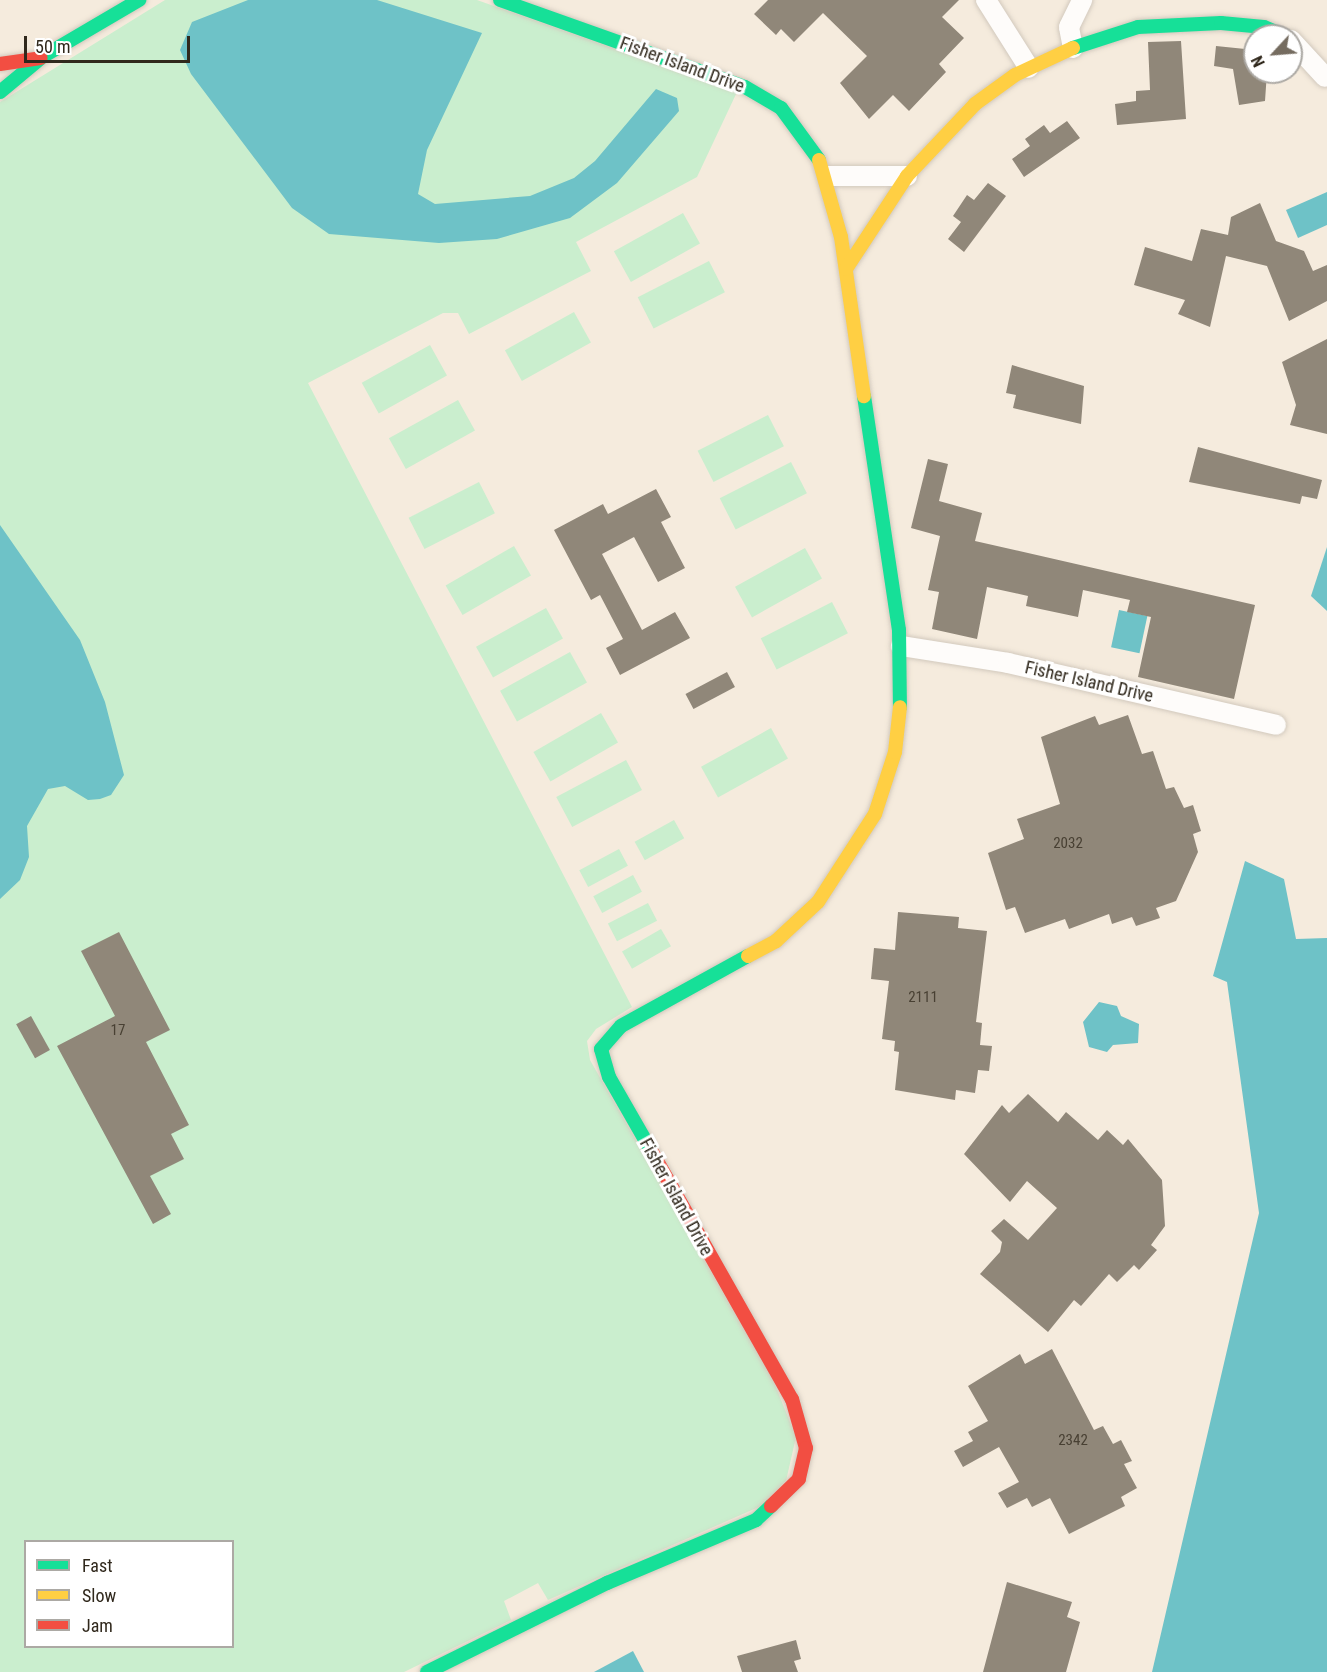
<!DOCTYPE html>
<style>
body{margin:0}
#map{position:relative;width:1327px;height:1672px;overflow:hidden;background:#f5ebdd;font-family:"Roboto Condensed",sans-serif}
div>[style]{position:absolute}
.green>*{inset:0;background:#caeece;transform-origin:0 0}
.water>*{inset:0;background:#6ec2c7;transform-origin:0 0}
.building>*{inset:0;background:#908779;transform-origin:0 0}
.roads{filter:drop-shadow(0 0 2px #d2c9bd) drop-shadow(0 0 2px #d2c9bd)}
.street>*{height:20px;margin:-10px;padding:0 10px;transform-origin:10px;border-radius:10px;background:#fefcfa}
.fast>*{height:14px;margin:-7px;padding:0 7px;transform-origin:7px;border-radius:7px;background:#16e098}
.slow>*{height:14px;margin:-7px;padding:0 7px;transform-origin:7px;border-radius:7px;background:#ffcf43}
.jam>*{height:14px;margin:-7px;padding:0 7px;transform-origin:7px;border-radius:7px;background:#f24e42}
span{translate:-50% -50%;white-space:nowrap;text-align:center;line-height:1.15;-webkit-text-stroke:6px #fff;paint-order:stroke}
.number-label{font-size:15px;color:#484033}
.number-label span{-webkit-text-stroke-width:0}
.street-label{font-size:18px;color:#30281c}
.legend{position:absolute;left:24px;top:1540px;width:210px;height:108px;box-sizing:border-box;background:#fff;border:2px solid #aca9a4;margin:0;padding:8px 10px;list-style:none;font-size:18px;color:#30281c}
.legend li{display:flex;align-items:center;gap:12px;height:30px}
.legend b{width:30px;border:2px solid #aca9a4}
.north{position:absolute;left:1243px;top:24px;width:60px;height:60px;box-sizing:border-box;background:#fff;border:2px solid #aca9a4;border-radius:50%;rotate:244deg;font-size:16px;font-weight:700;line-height:24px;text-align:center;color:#30281c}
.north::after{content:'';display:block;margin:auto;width:21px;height:27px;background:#756c60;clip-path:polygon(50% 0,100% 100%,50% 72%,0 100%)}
.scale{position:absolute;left:24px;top:36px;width:166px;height:27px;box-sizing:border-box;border:3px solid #30281c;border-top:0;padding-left:8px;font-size:18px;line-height:21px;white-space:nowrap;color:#30281c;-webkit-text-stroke:4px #fff;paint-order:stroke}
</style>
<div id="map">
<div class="green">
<div style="clip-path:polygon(evenodd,165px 0,477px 0,737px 92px,697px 177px,576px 242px,591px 271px,469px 334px,458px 313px,443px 313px,308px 383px,632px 1007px,596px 1029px,587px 1041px,590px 1060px,773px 1380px,796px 1437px,786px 1481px,761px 1506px,548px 1600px,538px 1583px,504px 1601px,511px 1620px,404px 1672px,0 1672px,0 102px,165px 0,26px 1542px,232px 1542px,232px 1646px,26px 1646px,26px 1542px)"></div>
<div style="left:683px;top:213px;width:35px;height:79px;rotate:61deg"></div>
<div style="left:709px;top:261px;width:35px;height:80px;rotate:63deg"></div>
<div style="left:574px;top:312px;width:35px;height:79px;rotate:61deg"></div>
<div style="left:430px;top:345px;width:35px;height:78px;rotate:61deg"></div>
<div style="left:458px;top:400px;width:35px;height:79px;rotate:61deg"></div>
<div style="left:768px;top:415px;width:35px;height:79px;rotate:63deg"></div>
<div style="left:791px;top:462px;width:35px;height:80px;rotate:63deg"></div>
<div style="left:479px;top:482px;width:35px;height:79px;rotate:63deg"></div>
<div style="left:514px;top:546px;width:34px;height:79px;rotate:60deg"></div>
<div style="left:805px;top:548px;width:35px;height:80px;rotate:61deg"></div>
<div style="left:832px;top:602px;width:35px;height:80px;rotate:63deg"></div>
<div style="left:546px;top:608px;width:35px;height:80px;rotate:61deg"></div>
<div style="left:570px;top:652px;width:35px;height:80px;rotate:61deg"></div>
<div style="left:601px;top:713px;width:34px;height:78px;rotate:60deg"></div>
<div style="left:771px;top:728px;width:35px;height:80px;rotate:61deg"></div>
<div style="left:626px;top:760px;width:34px;height:79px;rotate:62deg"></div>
<div style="left:674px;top:820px;width:21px;height:45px;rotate:61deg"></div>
<div style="left:619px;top:849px;width:19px;height:45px;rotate:62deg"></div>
<div style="left:633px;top:875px;width:19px;height:45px;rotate:62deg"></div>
<div style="left:648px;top:903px;width:20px;height:45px;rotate:63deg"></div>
<div style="left:661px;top:929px;width:20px;height:45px;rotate:60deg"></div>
</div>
<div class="water">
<div style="clip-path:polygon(248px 0,377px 0,482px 33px,427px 150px,418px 194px,435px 204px,530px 196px,574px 178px,595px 161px,656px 89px,677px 98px,679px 111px,617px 183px,570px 218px,497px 239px,439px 243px,329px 234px,292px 208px,191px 74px,180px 50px,192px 22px)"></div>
<div style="clip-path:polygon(1327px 192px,1327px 225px,1298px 238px,1286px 210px)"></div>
<div style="clip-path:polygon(0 525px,80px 640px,105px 702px,124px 775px,111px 795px,100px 799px,88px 800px,65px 786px,48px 789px,27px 826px,29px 857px,20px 880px,0 899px)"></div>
<div style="clip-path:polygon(1327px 547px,1327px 611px,1311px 596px)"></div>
<div style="left:1119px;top:610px;width:29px;height:38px;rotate:12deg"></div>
<div style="clip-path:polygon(1245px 861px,1284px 879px,1296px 939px,1327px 938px,1327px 1672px,1152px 1672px,1259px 1213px,1227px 982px,1213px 976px)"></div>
<div style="clip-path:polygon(1099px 1002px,1117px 1006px,1121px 1016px,1139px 1024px,1138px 1043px,1113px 1045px,1107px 1052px,1089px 1047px,1083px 1022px)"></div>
<div style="clip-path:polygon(633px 1651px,644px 1672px,594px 1672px)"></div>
</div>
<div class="building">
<div style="clip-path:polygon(768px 0,959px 0,942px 17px,964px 38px,939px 64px,946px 72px,909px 111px,893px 95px,869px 119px,840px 83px,867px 56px,823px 13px,794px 42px,781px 29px,776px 35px,754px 14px)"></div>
<div style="clip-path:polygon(1181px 41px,1186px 119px,1117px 125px,1115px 104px,1136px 101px,1136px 91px,1150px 90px,1148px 42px)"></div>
<div style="clip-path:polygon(1216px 46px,1255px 50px,1255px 73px,1267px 72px,1265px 101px,1239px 105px,1233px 69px,1214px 66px)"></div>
<div style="clip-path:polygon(1067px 121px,1080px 138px,1024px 177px,1012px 159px,1030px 146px,1025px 139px,1044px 125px,1050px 133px)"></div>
<div style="clip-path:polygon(988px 183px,1006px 196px,964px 252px,948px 239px,961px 222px,953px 216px,967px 195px,974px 200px)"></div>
<div style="clip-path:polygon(1260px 203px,1276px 241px,1304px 251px,1313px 271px,1327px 265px,1327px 301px,1289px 321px,1267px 266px,1226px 256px,1210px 327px,1178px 314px,1185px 300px,1134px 285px,1145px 247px,1192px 261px,1201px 229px,1228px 235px,1231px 217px)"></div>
<div style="clip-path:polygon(1327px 339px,1327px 434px,1290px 425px,1296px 405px,1282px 362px)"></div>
<div style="clip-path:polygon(1012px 365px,1084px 386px,1081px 424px,1013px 408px,1016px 395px,1006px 393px)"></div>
<div style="clip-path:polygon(1198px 447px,1322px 480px,1317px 499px,1302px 496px,1300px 504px,1189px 482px)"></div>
<div style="clip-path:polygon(928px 459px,948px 464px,939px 501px,982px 513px,975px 541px,1255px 605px,1234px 699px,1138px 677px,1151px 617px,1127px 612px,1130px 600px,1083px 590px,1078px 617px,1026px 606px,1028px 596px,987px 587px,977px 639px,932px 629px,939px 592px,928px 590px,940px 536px,911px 528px)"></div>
<div style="clip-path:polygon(656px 489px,671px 517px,661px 522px,685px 568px,658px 582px,634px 537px,602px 554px,642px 630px,675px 612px,690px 638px,620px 675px,606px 648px,623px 639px,600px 595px,591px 600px,554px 530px,603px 504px,608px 514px)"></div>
<div style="left:727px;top:672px;width:17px;height:47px;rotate:62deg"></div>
<div style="clip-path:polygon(1128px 715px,1142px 754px,1153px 751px,1166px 789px,1174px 787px,1184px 808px,1193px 805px,1201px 831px,1193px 834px,1198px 852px,1176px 901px,1156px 908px,1160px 918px,1136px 926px,1132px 917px,1112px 924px,1109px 914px,1069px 929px,1065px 919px,1025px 933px,1015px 907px,1006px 910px,988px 853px,1024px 839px,1017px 819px,1060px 804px,1041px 737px,1095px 716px,1099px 725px)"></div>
<div style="clip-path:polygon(898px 912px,959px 917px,958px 928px,987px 931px,976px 1022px,982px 1023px,980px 1045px,992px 1046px,989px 1071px,978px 1070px,975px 1093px,956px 1090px,955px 1100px,895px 1090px,899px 1052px,894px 1051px,895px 1041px,882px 1039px,889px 981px,871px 979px,874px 948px,895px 950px)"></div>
<div style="clip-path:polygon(119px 932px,170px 1030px,146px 1042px,189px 1125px,171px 1134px,184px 1159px,150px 1176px,171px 1214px,153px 1224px,57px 1046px,115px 1016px,81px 951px)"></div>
<div style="left:31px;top:1016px;width:39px;height:17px;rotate:61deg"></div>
<div style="clip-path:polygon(1028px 1094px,1058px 1122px,1066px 1112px,1098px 1140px,1107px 1130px,1123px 1145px,1128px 1139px,1162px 1180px,1165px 1226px,1151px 1245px,1157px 1250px,1139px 1270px,1134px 1265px,1117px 1282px,1109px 1274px,1081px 1306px,1074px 1300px,1048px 1332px,980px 1274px,1000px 1252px,1002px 1242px,991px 1231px,1004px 1219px,1028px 1240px,1057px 1208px,1027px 1181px,1010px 1202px,964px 1154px,1002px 1105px,1009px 1113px)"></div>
<div style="clip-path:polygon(1052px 1349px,1094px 1430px,1103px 1426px,1113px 1444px,1121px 1440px,1132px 1461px,1124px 1464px,1137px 1488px,1121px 1497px,1125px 1506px,1069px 1534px,1050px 1498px,1032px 1507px,1027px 1498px,1007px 1508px,998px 1493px,1019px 1482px,999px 1447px,963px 1467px,954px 1451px,973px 1441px,968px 1432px,988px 1421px,968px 1386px,1020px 1354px,1025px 1364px)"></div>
<div style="clip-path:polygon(1007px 1582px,1072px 1602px,1067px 1617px,1080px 1622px,1066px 1672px,983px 1672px)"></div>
<div style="clip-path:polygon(796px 1640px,801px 1659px,794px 1661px,798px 1672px,742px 1672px,737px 1656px)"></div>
</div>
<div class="roads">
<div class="street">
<div style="left:986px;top:0;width:80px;rotate:57.7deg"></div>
<div style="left:1291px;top:40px;width:50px;rotate:47.4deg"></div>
<div style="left:1073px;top:48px;width:21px;rotate:-101deg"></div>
<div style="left:1069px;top:27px;width:30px;rotate:-64deg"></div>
<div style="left:828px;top:176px;width:79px"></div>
<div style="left:901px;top:646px;width:108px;rotate:9deg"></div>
<div style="left:1008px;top:663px;width:275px;rotate:13deg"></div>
</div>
<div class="fast">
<div style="left:500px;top:0;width:260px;rotate:19.6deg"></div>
<div style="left:745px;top:87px;width:42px;rotate:30.3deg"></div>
<div style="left:781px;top:108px;width:64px;rotate:53.8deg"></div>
<div style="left:1073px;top:48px;width:68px;rotate:-17.9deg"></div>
<div style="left:1138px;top:27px;width:83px;rotate:-2.8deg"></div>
<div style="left:1221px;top:23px;width:43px;rotate:5.3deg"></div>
<div style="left:1264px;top:27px;width:23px;rotate:23deg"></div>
<div style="left:0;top:92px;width:55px;rotate:-39.8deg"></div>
<div style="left:42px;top:57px;width:113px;rotate:-30.4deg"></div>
<div style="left:864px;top:396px;width:237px;rotate:81.5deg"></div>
<div style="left:899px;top:630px;width:77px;rotate:89.3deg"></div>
<div style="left:652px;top:1152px;width:86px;rotate:-119.8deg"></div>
<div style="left:609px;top:1077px;width:29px;rotate:-106deg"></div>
<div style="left:601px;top:1049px;width:30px;rotate:-49deg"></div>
<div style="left:621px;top:1026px;width:145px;rotate:-28.9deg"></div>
<div style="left:427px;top:1672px;width:201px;rotate:-26.3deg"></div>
<div style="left:607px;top:1583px;width:162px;rotate:-22.9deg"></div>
<div style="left:756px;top:1520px;width:21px;rotate:-43deg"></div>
</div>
<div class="slow">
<div style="left:819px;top:160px;width:80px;rotate:74.1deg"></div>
<div style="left:841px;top:237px;width:161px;rotate:81.8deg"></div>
<div style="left:846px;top:269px;width:111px;rotate:-56.7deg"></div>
<div style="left:907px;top:176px;width:99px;rotate:-46.6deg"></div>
<div style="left:975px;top:104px;width:49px;rotate:-35.9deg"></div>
<div style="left:1015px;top:75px;width:64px;rotate:-25deg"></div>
<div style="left:748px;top:956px;width:32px;rotate:-28deg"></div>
<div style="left:776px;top:941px;width:57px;rotate:-42.9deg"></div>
<div style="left:818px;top:902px;width:105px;rotate:-57.1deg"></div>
<div style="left:875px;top:814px;width:65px;rotate:-72.1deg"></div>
<div style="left:895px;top:752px;width:45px;rotate:-83.7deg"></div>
</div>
<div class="jam">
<div style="left:0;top:64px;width:41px;rotate:-8.3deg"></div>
<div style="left:652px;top:1152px;width:284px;rotate:60.5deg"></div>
<div style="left:792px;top:1399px;width:51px;rotate:74.1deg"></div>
<div style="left:806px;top:1448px;width:32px;rotate:103deg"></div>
<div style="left:799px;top:1479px;width:39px;rotate:136deg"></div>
</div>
</div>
<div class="number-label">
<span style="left:1068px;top:844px">2032</span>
<span style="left:923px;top:998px">2111</span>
<span style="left:118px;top:1031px">17</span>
<span style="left:1073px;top:1441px">2342</span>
</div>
<div class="street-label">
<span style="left:682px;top:65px;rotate:20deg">Fisher Island Drive</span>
<span style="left:1089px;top:682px;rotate:13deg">Fisher Island Drive</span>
<span style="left:676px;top:1197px;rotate:61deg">Fisher Island Drive</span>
</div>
<ul class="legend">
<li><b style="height:8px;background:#16e098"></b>Fast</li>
<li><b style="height:8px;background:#ffcf43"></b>Slow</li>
<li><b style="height:8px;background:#f24e42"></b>Jam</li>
</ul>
<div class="north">N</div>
<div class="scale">50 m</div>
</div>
